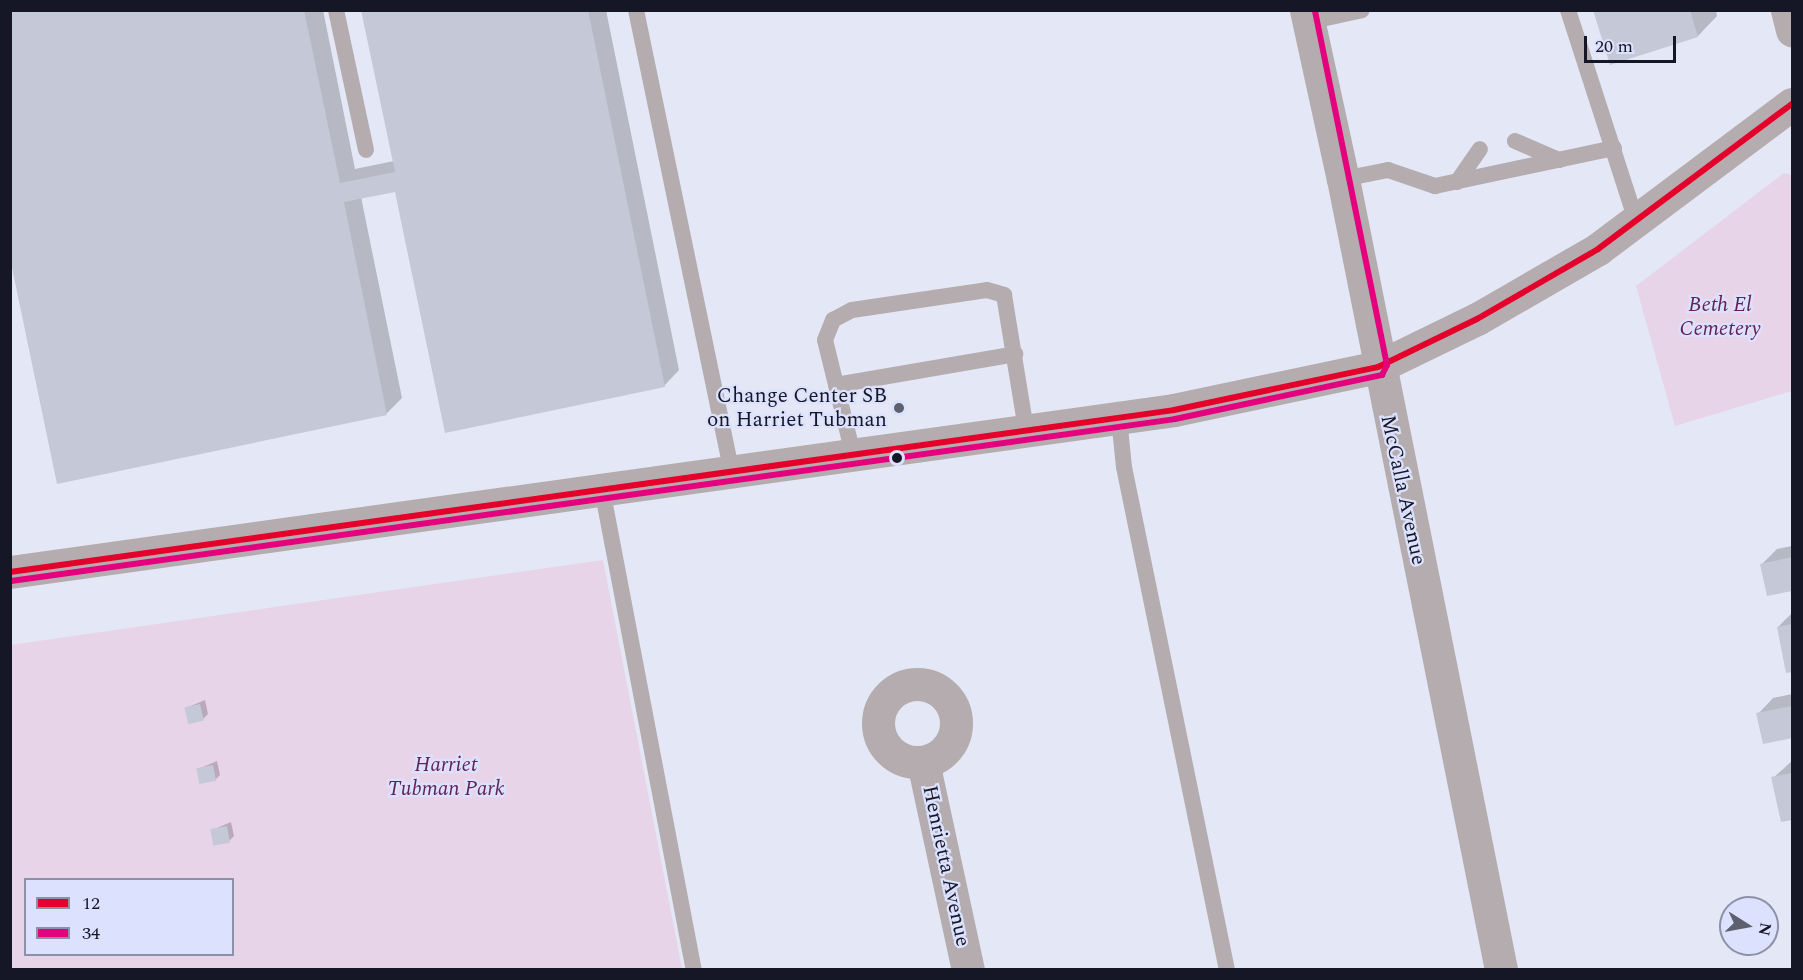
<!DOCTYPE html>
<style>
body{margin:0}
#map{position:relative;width:1803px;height:980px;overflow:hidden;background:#e4e7f5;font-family:Spectral,serif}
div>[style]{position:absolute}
.green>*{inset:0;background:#e8d4e9}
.shadow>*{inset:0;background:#0003}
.building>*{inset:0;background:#c5c8d7;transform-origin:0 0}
.service>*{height:16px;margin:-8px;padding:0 8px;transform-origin:8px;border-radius:8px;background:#b4acae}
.minor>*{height:33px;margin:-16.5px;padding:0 16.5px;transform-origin:16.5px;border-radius:16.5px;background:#b4acae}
.minor>.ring{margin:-16.5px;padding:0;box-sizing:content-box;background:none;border:33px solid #b4acae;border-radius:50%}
.bus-1>*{height:6px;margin:-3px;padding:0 3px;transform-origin:3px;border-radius:3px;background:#e4002b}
.bus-2>*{height:6px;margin:-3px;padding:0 3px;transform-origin:3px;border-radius:3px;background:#e5007d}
.dots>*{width:16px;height:16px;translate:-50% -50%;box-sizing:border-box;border:3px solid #dce2fd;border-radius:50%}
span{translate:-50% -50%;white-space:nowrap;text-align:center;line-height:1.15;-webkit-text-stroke:4.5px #dce2fd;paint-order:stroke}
.park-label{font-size:21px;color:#632255;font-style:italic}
.poi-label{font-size:21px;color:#151727}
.right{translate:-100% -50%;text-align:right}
.street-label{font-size:21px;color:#151727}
.frame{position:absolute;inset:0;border:12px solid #151727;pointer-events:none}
.legend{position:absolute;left:24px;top:878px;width:210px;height:78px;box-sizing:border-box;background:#dce2fd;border:2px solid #8c91a7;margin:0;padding:8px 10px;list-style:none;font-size:18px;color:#151727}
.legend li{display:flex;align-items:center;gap:12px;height:30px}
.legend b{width:30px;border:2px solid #8c91a7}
.north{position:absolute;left:1719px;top:896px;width:60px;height:60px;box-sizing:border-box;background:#dce2fd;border:2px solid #8c91a7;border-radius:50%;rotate:101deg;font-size:16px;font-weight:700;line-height:24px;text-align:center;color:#151727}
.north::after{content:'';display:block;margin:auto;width:21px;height:27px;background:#5d606f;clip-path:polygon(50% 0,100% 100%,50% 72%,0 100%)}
.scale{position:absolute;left:1584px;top:36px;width:92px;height:27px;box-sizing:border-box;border:3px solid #151727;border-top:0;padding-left:8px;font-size:18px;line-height:21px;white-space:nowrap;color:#151727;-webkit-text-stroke:4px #dce2fd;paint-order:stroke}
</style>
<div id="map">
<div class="green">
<div style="clip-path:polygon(1784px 173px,1792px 175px,1792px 391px,1675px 426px,1636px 286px)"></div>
<div style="clip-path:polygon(evenodd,603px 560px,682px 969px,11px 969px,10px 645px,603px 560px,26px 880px,232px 880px,232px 954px,26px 954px,26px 880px)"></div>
</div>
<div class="shadow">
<div style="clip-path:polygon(10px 10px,323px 10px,355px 169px,394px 161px,363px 10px,606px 10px,679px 370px,664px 386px,397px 190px,361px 197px,402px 398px,386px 414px)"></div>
<div style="clip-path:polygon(1595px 10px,1716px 10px,1717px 16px,1698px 36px,1611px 63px)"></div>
<div style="clip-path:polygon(1792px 546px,1792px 589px,1768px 594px,1762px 564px,1777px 549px)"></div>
<div style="clip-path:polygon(1792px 613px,1792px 670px,1787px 672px,1778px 627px)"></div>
<div style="clip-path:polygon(1792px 694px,1792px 737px,1764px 743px,1758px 714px,1773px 698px)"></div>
<div style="clip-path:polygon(205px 700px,208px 714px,203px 719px,186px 708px)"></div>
<div style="clip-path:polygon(217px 761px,220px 775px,215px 780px,198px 769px)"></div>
<div style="clip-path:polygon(1792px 761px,1792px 818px,1782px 820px,1773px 778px)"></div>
<div style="clip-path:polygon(231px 822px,234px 836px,229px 841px,212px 830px)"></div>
</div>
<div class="building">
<div style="clip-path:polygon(10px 10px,304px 10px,340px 183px,395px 172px,361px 10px,588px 10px,665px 387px,445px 433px,395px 192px,344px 202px,387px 415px,57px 484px,10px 258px)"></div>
<div style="clip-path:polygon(1593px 10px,1690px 10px,1698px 37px,1610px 65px)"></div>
<div style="clip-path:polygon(1792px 557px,1792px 591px,1767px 596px,1760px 564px)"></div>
<div style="clip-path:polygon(1792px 624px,1792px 672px,1786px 673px,1777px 627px)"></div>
<div style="left:200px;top:704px;width:17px;height:16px;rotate:77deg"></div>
<div style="clip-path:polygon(1792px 706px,1792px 738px,1763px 744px,1756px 713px)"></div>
<div style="left:213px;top:765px;width:16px;height:17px;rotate:79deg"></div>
<div style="clip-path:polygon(1792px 773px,1792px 820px,1781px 822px,1771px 777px)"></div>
<div style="left:227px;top:826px;width:17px;height:17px;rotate:80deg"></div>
</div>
<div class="service">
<div style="left:336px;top:10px;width:143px;rotate:77.9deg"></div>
<div style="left:636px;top:10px;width:472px;rotate:78.3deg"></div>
<div style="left:1568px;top:10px;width:222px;rotate:72.1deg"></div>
<div style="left:1308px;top:22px;width:55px;rotate:-12.5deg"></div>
<div style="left:1515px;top:141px;width:48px;rotate:23.4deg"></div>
<div style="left:1343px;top:179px;width:46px;rotate:-11.3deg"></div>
<div style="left:1388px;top:170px;width:50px;rotate:18.8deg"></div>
<div style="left:1435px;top:186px;width:183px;rotate:-12deg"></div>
<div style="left:1457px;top:182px;width:40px;rotate:-55.1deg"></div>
<div style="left:836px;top:385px;width:182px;rotate:-9.8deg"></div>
<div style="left:1119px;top:418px;width:49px;rotate:84.2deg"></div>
<div style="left:1124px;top:467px;width:513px;rotate:78.43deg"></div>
<div style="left:853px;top:454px;width:117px;rotate:-103.8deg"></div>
<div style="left:825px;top:340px;width:22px;rotate:-68deg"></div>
<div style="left:833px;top:320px;width:21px;rotate:-28deg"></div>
<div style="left:852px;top:310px;width:136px;rotate:-8.4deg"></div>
<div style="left:987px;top:290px;width:18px;rotate:16deg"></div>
<div style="left:1004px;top:295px;width:137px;rotate:80.7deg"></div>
<div style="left:602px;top:489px;width:490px;rotate:79.2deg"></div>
</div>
<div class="minor">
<div style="left:1306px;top:10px;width:173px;rotate:77.7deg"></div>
<div style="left:1343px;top:179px;width:807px;rotate:78.7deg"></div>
<div style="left:1787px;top:10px;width:21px;rotate:76deg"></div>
<div style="left:10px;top:572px;width:1175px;rotate:-7.92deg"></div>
<div style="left:1174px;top:410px;width:208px;rotate:-11.9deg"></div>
<div style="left:1378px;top:367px;width:110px;rotate:-25.9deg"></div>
<div style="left:1477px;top:319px;width:140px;rotate:-30deg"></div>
<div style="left:1598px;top:249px;width:242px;rotate:-36.8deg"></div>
<div class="ring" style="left:878px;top:684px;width:45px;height:45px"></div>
<div style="left:923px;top:762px;width:213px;rotate:77.8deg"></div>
</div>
<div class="bus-1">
<div style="left:10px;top:572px;width:1175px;rotate:-7.92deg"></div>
<div style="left:1174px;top:410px;width:208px;rotate:-11.9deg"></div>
<div style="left:1378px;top:367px;width:110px;rotate:-25.9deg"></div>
<div style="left:1477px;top:319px;width:140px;rotate:-30deg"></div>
<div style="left:1598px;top:249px;width:242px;rotate:-36.8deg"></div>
</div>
<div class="bus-2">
<div style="left:11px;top:581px;width:1175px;rotate:-7.92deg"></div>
<div style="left:1175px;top:419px;width:212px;rotate:-12deg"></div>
<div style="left:1382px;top:375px;width:11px;rotate:-63deg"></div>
<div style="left:1387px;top:365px;width:362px;rotate:-101.5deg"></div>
</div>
<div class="dots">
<div style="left:899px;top:408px;background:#5d606f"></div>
<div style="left:897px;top:458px;background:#151727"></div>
</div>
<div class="park-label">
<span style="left:1720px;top:317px">Beth El<br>Cemetery</span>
<span style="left:446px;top:777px">Harriet<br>Tubman Park</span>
</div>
<div class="poi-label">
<span class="right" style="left:887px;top:408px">Change Center SB<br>on Harriet Tubman</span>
</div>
<div class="street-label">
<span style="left:1403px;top:490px;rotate:78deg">McCalla Avenue</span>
<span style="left:946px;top:866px;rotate:78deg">Henrietta Avenue</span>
</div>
<div class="frame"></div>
<ul class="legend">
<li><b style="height:8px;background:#e4002b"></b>12</li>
<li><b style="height:8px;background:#e5007d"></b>34</li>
</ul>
<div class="north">N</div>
<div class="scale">20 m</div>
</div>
